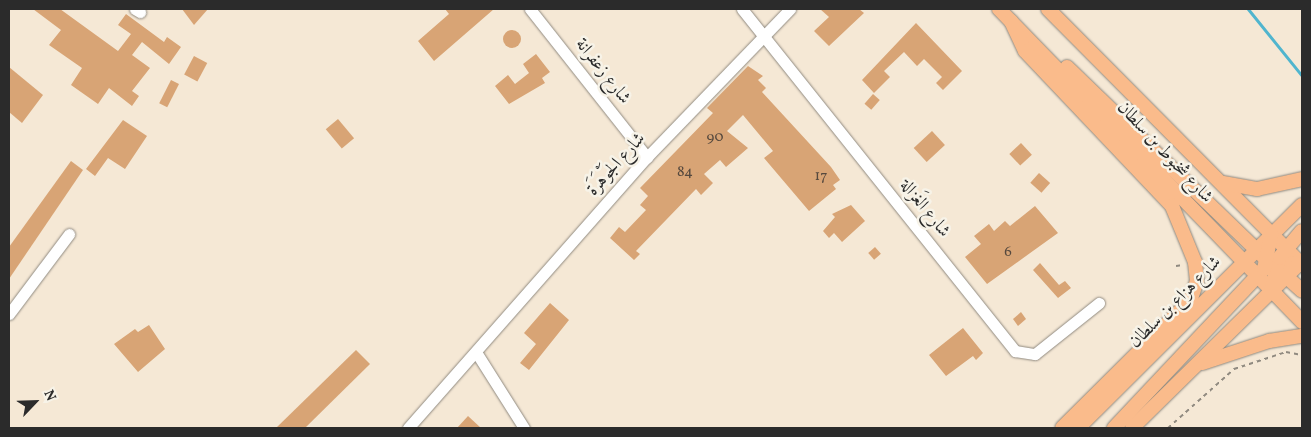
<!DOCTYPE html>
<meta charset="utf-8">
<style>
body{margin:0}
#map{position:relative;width:1311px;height:437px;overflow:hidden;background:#f5e8d5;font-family:Vollkorn,Amiri,serif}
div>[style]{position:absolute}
.stream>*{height:3px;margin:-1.5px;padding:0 1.5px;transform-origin:1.5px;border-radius:1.5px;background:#50b5ce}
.building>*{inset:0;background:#d8a475;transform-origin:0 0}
.round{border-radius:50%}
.path>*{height:2px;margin-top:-1px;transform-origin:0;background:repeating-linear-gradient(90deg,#908a80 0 4px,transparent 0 8px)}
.roads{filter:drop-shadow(0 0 1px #908a80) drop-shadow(0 0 1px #908a80)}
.minor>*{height:11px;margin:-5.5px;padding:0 5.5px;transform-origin:5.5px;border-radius:5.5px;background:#fff}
.major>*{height:14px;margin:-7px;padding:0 7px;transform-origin:7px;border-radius:7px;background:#fabb8b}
span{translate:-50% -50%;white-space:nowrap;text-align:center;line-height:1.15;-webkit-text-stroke:5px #f7f3e8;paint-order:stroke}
.number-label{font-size:15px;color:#56493e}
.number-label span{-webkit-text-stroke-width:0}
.street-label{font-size:18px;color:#2b2b2b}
.frame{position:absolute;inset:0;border:10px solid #2b2b2b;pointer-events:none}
.north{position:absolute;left:10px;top:377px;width:50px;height:50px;-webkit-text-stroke:4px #f7f3e8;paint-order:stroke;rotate:66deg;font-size:14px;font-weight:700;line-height:20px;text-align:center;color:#2b2b2b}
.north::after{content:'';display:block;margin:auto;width:18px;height:22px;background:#2b2b2b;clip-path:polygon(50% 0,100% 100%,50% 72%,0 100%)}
</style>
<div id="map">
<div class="stream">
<div style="left:1248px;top:9px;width:86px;rotate:51.1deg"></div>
</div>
<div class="building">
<div style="clip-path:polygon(33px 9px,60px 9px,118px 51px,131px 34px,118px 25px,126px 14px,164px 42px,167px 37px,181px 47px,169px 64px,142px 42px,132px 55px,150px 68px,132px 91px,139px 96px,132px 106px,109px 88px,98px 104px,71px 85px,82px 68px,49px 45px,61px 30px)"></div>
<div style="clip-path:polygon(182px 9px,208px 9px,194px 25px)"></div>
<div style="clip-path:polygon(445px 9px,494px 9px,434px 61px,418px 41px,449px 14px)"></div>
<div style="clip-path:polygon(820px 9px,859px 9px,864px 13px,829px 46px,814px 31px,829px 17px)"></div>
<div style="clip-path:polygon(916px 23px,962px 71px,943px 90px,936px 83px,942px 77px,924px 59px,917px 66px,904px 52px,884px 71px,890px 77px,874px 93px,862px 80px)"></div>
<div class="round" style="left:503px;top:30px;width:18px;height:18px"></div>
<div style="clip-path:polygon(536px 54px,550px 72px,542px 78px,545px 83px,509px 104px,495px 86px,508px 75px,515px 84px,529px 73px,523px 64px)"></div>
<div style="left:194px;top:56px;width:15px;height:21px;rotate:28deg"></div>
<div style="clip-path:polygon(748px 66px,763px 76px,758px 80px,766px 88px,762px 92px,831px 167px,840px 180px,833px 185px,836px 189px,809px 211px,764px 158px,773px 151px,743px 115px,727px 131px,748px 148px,726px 167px,720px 160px,704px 174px,713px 183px,701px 195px,696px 189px,636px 251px,640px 254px,634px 260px,610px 238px,619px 227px,625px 232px,646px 210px,640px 205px,648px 196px,640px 188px,713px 113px,707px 108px)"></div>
<div style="clip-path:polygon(9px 67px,43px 95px,22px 123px,9px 112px)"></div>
<div style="left:171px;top:80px;width:9px;height:26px;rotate:27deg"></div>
<div style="left:873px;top:94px;width:9px;height:13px;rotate:41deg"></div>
<div style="left:338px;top:119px;width:25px;height:16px;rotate:50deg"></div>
<div style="clip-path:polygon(123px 120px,147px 136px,125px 169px,108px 158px,95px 176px,86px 169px)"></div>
<div style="left:932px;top:131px;width:19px;height:25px;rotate:47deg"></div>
<div style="left:1021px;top:143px;width:16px;height:16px;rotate:47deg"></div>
<div style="clip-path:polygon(71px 161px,83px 170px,9px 279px,9px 247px)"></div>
<div style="left:1039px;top:173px;width:15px;height:13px;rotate:42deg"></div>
<div style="clip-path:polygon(851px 205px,865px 221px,842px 242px,834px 233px,829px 238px,823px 231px,835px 217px,832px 214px)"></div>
<div style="clip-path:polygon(1035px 206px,1058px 233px,987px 284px,965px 257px,981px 244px,974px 236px,989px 224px,994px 231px,1005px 221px,1010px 226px)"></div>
<div style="left:875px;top:247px;width:9px;height:9px;rotate:49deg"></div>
<div style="clip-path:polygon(1040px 263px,1059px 285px,1065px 281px,1071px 288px,1058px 298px,1033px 270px)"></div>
<div style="clip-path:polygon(550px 303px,569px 320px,529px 370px,520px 363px,536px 344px,524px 333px)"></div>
<div style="clip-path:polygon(1021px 312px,1026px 319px,1018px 326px,1013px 319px)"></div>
<div style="clip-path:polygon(149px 325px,165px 349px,138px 372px,114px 344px,135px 329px,138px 332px)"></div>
<div style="clip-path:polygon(963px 328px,983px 353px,976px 360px,973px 356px,946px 376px,929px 355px)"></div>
<div style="clip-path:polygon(356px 350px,370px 364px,305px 428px,276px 428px)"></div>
<div style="clip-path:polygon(468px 416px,481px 428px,457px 428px)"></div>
</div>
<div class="path">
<div style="left:1176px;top:266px;width:7px;rotate:-8deg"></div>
<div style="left:1168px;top:428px;width:89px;rotate:-41.8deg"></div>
<div style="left:1234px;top:369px;width:55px;rotate:-18.1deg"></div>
<div style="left:1286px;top:352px;width:16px;rotate:11deg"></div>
</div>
<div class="roads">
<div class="minor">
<div style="left:135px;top:9px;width:6px;rotate:31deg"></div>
<div style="left:530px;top:9px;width:189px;rotate:51.7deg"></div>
<div style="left:742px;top:9px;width:438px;rotate:51.4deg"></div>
<div style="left:1015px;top:351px;width:20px;rotate:9deg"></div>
<div style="left:1035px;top:354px;width:82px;rotate:-38.6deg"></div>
<div style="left:9px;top:314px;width:100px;rotate:-53.1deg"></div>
<div style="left:476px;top:352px;width:90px;rotate:57.7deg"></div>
<div style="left:408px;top:428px;width:361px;rotate:-48.6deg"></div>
<div style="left:647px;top:157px;width:206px;rotate:-46deg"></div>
</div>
<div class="major">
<div style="left:999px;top:9px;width:436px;rotate:45.9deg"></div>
<div style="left:1048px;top:9px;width:361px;rotate:45.2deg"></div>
<div style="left:1011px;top:21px;width:33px;rotate:65deg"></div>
<div style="left:1025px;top:51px;width:214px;rotate:46.5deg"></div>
<div style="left:1172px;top:206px;width:61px;rotate:67.7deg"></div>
<div style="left:1195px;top:262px;width:19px;rotate:84deg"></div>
<div style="left:1197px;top:281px;width:21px;rotate:109deg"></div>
<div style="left:1190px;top:301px;width:180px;rotate:135.2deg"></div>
<div style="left:1067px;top:67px;width:274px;rotate:44deg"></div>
<div style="left:1264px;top:257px;width:19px;rotate:21deg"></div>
<div style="left:1282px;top:264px;width:18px;rotate:-3deg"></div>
<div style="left:1223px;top:183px;width:35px;rotate:10deg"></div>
<div style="left:1257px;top:189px;width:46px;rotate:-12.5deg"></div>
<div style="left:1279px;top:270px;width:31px;rotate:42deg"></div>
<div style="left:1271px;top:291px;width:34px;rotate:-76deg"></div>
<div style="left:1279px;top:258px;width:35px;rotate:-50deg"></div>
<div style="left:1202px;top:363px;width:71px;rotate:-18.2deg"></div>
<div style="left:1269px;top:341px;width:33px;rotate:-9deg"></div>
<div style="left:1078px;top:428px;width:316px;rotate:-44.9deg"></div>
<div style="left:1114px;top:428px;width:219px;rotate:-46.7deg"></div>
<div style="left:1264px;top:269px;width:35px;rotate:-78deg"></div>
<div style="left:1132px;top:428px;width:238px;rotate:-44.5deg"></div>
</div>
</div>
<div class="number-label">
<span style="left:715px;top:138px">90</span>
<span style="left:685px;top:173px">84</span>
<span style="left:821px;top:177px">17</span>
<span style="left:1008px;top:253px">6</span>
</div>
<div class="street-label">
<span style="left:602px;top:72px;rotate:52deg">شارع زعفرانة</span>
<span style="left:1164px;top:153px;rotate:47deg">شارع شخبوط بن سلطان</span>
<span style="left:617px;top:165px;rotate:-48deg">شارع الجَوْهَرَة</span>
<span style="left:924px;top:209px;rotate:51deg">شارع الغَزالة</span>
<span style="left:1176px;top:303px;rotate:-45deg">شارع هزاع بن سلطان</span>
</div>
<div class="frame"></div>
<div class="north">N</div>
</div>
